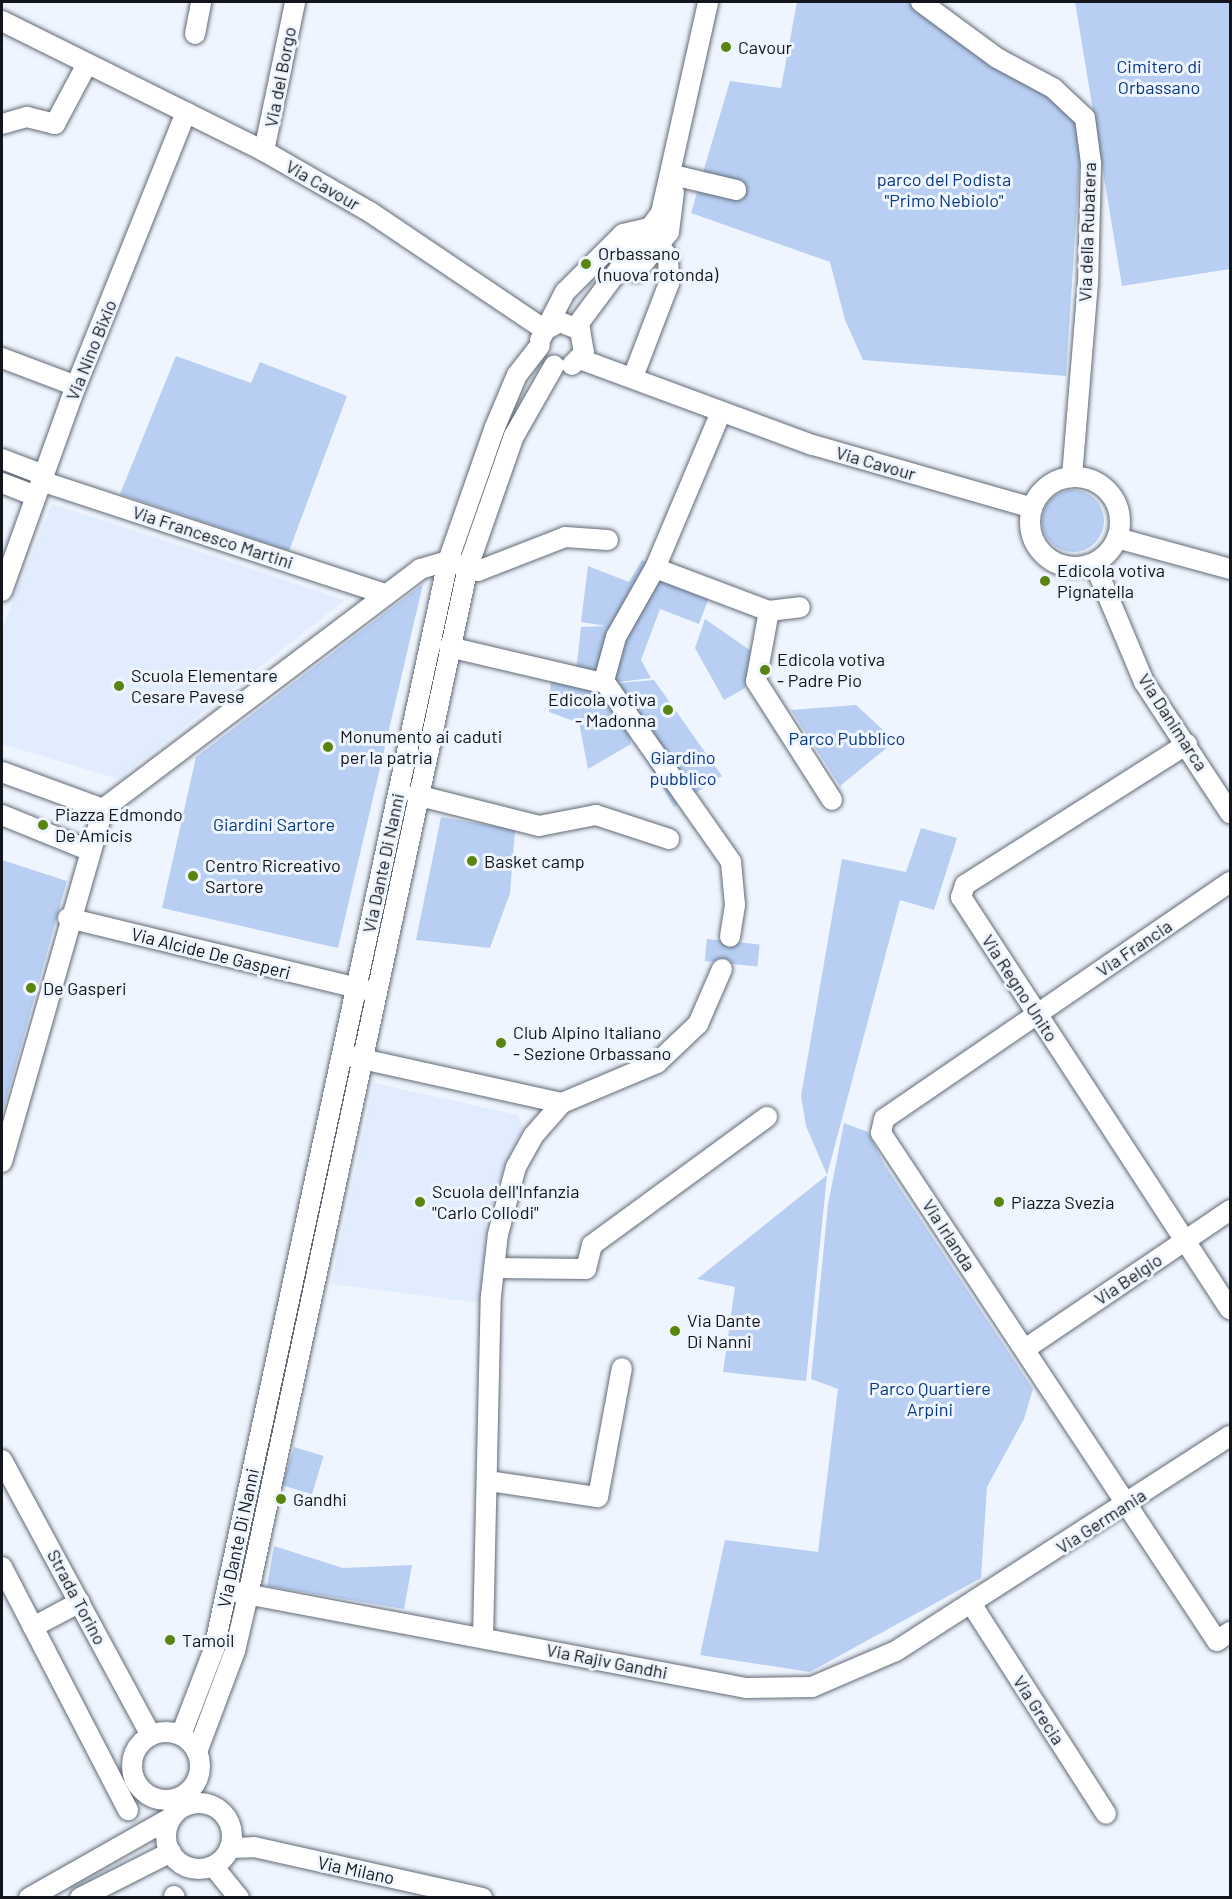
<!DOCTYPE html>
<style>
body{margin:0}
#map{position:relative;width:1232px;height:1899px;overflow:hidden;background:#eff5fe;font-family:Barlow,sans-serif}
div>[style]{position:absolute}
.built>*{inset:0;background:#e1ecfe}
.green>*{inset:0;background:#b8cff3;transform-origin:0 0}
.round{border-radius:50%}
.roads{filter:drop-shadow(0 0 2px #616a77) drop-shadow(0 0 2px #616a77)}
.minor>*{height:20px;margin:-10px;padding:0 10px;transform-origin:10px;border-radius:10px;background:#fff}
.minor>.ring{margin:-10px;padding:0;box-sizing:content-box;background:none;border:20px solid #fff;border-radius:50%}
.dots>*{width:16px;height:16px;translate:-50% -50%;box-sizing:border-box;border:3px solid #eff5fe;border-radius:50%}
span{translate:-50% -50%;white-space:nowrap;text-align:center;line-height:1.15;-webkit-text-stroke:6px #eff5fe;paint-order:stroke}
.poi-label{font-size:18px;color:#12151b}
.left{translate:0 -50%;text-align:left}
.right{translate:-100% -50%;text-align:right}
.park-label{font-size:18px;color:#0a3984}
.street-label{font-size:18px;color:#12151b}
.frame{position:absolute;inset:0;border:3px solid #12151b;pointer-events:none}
</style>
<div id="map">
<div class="built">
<div style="clip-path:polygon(52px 504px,231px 562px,345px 600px,118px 779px,2px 744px,2px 628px)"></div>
<div style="clip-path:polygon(374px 1083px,518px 1115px,523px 1127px,498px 1180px,486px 1225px,480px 1303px,331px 1284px)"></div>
</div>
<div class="green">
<div style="clip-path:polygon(797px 2px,907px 2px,993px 65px,1051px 98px,1075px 122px,1080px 158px,1066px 376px,863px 360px,845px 320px,830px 262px,691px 213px,730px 81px,781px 88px)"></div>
<div style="clip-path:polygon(1043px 2px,1230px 2px,1230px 269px,1122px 286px,1075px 2px)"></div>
<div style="clip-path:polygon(176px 356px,251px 383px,260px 362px,347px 396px,289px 551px,120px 494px)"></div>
<div class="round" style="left:1042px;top:490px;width:62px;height:62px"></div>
<div style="clip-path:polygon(642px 560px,711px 592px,699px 624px,660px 609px,641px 660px,651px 678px,595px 685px,654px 680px,722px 776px,674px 807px,628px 729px,631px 744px,588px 769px,579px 723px,549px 712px,551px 679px,576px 672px,581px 627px,606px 626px,581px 622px,588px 566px,629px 582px)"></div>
<div style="clip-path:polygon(423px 584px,338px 948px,162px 908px,196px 757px)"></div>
<div style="clip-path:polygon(705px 619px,754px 653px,745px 688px,724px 700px,695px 648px)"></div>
<div style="clip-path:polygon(856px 705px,895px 741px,840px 786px,791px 710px)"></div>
<div style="clip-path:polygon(441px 817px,515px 830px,510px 893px,490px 948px,416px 940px)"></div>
<div style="clip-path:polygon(921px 828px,957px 838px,934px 910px,900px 900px,827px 1175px,806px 1381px,723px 1372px,735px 1287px,697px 1279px,827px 1175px,806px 1126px,801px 1096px,842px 859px,906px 872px)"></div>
<div style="clip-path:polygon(2px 860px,67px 881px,2px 1114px)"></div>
<div style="left:707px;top:939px;width:53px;height:22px;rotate:6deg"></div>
<div style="clip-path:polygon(844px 1123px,868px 1132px,884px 1164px,1033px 1389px,1024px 1419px,987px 1487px,981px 1578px,810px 1672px,700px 1655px,725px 1540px,818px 1552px,838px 1389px,811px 1379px,828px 1204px)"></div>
<div style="left:294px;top:1447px;width:31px;height:40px;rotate:17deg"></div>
<div style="clip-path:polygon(274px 1546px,343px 1568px,412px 1565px,404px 1609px,267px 1586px)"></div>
</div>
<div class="roads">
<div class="minor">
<div style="left:921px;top:2px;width:94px;rotate:36.4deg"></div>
<div style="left:997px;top:58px;width:64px;rotate:28.2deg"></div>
<div style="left:1053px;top:88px;width:44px;rotate:43.2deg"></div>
<div style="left:1085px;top:118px;width:45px;rotate:82.4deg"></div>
<div style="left:1091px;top:163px;width:119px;rotate:91.4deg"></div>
<div style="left:1088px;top:282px;width:196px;rotate:94.7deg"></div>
<div style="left:2px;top:21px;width:292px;rotate:26.4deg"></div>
<div style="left:264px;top:151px;width:122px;rotate:29.9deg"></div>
<div style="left:370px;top:212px;width:211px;rotate:34deg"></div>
<div style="left:195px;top:34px;width:33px;rotate:-79deg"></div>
<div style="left:2px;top:124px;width:26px;rotate:-16deg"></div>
<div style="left:27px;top:117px;width:29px;rotate:14deg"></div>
<div style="left:55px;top:124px;width:66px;rotate:-61.9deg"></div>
<div style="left:264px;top:151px;width:152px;rotate:-78.2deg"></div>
<div style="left:673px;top:175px;width:65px;rotate:13.4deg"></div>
<div style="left:636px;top:272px;width:52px;rotate:-50.5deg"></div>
<div style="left:669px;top:232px;width:40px;rotate:-82.9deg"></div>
<div style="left:576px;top:327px;width:142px;rotate:-53.3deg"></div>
<div style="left:661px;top:213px;width:216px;rotate:-77.4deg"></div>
<div style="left:545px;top:330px;width:17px;rotate:-28deg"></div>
<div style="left:560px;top:322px;width:22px;rotate:22deg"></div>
<div style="left:580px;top:330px;width:23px;rotate:80deg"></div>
<div style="left:584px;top:353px;width:17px;rotate:135deg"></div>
<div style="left:540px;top:340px;width:54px;rotate:-62.5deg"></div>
<div style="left:565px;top:292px;width:82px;rotate:-45deg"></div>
<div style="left:623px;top:234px;width:32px;rotate:-13deg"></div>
<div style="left:2px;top:358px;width:79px;rotate:20.7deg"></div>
<div style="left:580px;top:359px;width:248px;rotate:20.3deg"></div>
<div style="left:813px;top:445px;width:228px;rotate:16deg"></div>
<div style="left:633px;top:377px;width:101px;rotate:-69deg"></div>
<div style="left:669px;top:283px;width:26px;rotate:-92deg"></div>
<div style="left:668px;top:257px;width:15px;rotate:-127deg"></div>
<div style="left:721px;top:412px;width:169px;rotate:112.9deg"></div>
<div style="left:655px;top:568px;width:79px;rotate:119.5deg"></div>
<div style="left:616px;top:637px;width:46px;rotate:105.3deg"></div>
<div style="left:604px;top:681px;width:221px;rotate:54.9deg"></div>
<div style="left:731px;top:862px;width:43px;rotate:84.7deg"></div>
<div style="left:735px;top:905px;width:32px;rotate:99deg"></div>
<div style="left:2px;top:459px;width:45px;rotate:20.9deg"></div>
<div class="ring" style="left:1030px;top:477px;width:70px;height:70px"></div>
<div style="left:41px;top:481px;width:362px;rotate:18.2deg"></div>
<div style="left:2px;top:483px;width:36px;rotate:21deg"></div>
<div style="left:1117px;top:538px;width:117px;rotate:15.3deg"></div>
<div style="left:1094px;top:563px;width:129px;rotate:67.2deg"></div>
<div style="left:1144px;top:682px;width:157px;rotate:56.7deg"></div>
<div style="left:655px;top:568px;width:122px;rotate:20.7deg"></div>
<div style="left:769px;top:611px;width:31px;rotate:-7deg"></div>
<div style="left:2px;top:591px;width:218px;rotate:-70.2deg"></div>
<div style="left:76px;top:386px;width:295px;rotate:-68.1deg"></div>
<div style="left:769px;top:611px;width:71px;rotate:100.5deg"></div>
<div style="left:756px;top:681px;width:141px;rotate:57.4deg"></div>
<div style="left:449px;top:647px;width:153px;rotate:13.2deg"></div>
<div style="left:1187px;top:744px;width:263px;rotate:147.6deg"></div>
<div style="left:965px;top:885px;width:13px;rotate:108deg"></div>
<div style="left:961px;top:897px;width:492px;rotate:56.9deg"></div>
<div style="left:2px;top:772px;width:108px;rotate:20.1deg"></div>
<div style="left:416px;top:795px;width:127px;rotate:14.1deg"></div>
<div style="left:539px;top:826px;width:58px;rotate:-10.9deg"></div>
<div style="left:596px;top:815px;width:77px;rotate:18.2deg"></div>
<div style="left:2px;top:815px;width:93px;rotate:22.1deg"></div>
<div style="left:1230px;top:882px;width:419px;rotate:145.6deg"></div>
<div style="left:884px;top:1119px;width:14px;rotate:102deg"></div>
<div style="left:881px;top:1133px;width:609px;rotate:56.52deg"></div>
<div style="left:1217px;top:1641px;width:16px;rotate:-35deg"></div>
<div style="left:68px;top:918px;width:306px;rotate:13.6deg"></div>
<div style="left:348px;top:1056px;width:219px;rotate:12.4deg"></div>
<div style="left:2px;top:1162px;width:367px;rotate:-74deg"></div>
<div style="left:103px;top:809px;width:398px;rotate:-37.1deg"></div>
<div style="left:420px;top:569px;width:29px;rotate:-16deg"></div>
<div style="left:448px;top:561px;width:32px;rotate:18deg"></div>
<div style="left:478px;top:571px;width:93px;rotate:-21.3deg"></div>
<div style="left:565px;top:537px;width:43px;rotate:4deg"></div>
<div style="left:495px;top:1268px;width:91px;rotate:0.6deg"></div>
<div style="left:586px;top:1269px;width:25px;rotate:-76deg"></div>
<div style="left:592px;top:1245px;width:217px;rotate:-36.2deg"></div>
<div style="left:1025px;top:1349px;width:248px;rotate:-34.1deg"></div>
<div style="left:2px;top:1460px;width:313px;rotate:61.6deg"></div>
<div style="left:489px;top:1481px;width:110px;rotate:8.4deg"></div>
<div style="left:598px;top:1497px;width:131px;rotate:-79.5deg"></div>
<div style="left:2px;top:1567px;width:274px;rotate:62.6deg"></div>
<div style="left:235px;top:1592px;width:520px;rotate:10.64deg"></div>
<div style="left:746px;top:1688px;width:66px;rotate:-0.9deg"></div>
<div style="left:812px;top:1687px;width:91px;rotate:-23.2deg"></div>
<div style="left:896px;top:1651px;width:397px;rotate:-32.8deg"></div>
<div style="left:972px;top:1605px;width:248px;rotate:57.3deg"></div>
<div style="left:33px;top:1627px;width:53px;rotate:-28deg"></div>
<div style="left:483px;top:1638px;width:342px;rotate:-88.7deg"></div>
<div style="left:491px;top:1296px;width:62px;rotate:-83.6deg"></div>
<div style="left:498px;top:1234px;width:69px;rotate:-75deg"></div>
<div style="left:516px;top:1167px;width:35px;rotate:-61deg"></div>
<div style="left:533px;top:1136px;width:44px;rotate:-48.7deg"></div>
<div style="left:562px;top:1103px;width:103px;rotate:-22.8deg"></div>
<div style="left:657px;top:1063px;width:57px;rotate:-43.6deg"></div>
<div style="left:698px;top:1024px;width:60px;rotate:-66.4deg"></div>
<div class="ring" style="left:132px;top:1732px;width:48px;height:48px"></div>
<div style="left:181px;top:1735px;width:92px;rotate:-69deg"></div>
<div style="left:214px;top:1649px;width:1113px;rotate:-77.86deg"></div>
<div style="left:448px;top:561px;width:142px;rotate:-70.7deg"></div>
<div style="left:495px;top:427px;width:56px;rotate:-67.1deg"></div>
<div style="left:517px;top:375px;width:37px;rotate:-52deg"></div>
<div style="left:197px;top:1752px;width:108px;rotate:-69.4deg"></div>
<div style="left:235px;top:1651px;width:57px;rotate:-76.9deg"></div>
<div style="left:248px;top:1595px;width:1051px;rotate:-77.92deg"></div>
<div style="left:468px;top:567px;width:139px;rotate:-70.7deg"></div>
<div style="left:514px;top:436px;width:81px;rotate:-60.3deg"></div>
<div class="ring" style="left:166px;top:1803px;width:46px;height:46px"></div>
<div style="left:230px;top:1848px;width:24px;rotate:-2deg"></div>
<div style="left:254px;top:1847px;width:234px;rotate:12.6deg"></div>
<div style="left:213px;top:1866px;width:41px;rotate:50.9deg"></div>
<div style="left:174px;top:1896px;width:2px;rotate:63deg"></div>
<div style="left:29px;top:1898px;width:164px;rotate:-29.5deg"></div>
<div style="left:80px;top:1898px;width:102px;rotate:-26.8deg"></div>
</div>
</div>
<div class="dots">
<div style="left:726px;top:47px;background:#59840e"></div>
<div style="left:586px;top:264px;background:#59840e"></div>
<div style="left:1045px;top:581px;background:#59840e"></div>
<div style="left:765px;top:670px;background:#59840e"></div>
<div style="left:119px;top:686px;background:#59840e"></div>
<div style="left:668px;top:710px;background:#59840e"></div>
<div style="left:328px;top:747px;background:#59840e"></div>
<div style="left:43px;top:825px;background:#59840e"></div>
<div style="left:472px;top:861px;background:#59840e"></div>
<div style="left:193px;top:876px;background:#59840e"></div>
<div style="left:31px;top:988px;background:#59840e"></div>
<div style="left:501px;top:1043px;background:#59840e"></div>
<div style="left:420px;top:1202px;background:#59840e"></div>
<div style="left:999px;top:1202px;background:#59840e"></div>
<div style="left:675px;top:1331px;background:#59840e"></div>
<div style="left:281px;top:1499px;background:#59840e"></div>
<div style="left:170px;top:1640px;background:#59840e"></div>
</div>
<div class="poi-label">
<span class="left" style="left:738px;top:47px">Cavour</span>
<span class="left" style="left:598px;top:264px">Orbassano<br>(nuova rotonda)</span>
<span class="left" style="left:1057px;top:581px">Edicola votiva<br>Pignatella</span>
<span class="left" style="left:777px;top:670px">Edicola votiva<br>- Padre Pio</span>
<span class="left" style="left:131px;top:686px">Scuola Elementare<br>Cesare Pavese</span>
<span class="right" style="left:656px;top:710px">Edicola votiva<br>- Madonna</span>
<span class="left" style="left:340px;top:747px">Monumento ai caduti<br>per la patria</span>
<span class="left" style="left:55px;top:825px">Piazza Edmondo<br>De Amicis</span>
<span class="left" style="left:484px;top:861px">Basket camp</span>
<span class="left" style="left:205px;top:876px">Centro Ricreativo<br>Sartore</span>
<span class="left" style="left:43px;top:988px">De Gasperi</span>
<span class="left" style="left:513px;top:1043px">Club Alpino Italiano<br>- Sezione Orbassano</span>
<span class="left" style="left:432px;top:1202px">Scuola dell'Infanzia<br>"Carlo Collodi"</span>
<span class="left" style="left:1011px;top:1202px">Piazza Svezia</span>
<span class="left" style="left:687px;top:1331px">Via Dante<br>Di Nanni</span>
<span class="left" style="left:293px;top:1499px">Gandhi</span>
<span class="left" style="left:182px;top:1640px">Tamoil</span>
</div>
<div class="park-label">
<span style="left:1159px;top:77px">Cimitero di<br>Orbassano</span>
<span style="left:944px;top:190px">parco del Podista<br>"Primo Nebiolo"</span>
<span style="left:847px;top:738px">Parco Pubblico</span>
<span style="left:683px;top:768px">Giardino<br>pubblico</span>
<span style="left:274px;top:824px">Giardini Sartore</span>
<span style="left:930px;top:1399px">Parco Quartiere<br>Arpini</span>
</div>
<div class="street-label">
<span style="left:280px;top:77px;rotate:-79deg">Via del Borgo</span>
<span style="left:323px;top:185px;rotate:30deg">Via Cavour</span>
<span style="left:1087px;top:232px;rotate:-88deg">Via della Rubatera</span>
<span style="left:91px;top:350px;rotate:-68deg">Via Nino Bixio</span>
<span style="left:876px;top:463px;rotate:16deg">Via Cavour</span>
<span style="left:213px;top:537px;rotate:18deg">Via Francesco Martini</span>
<span style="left:1173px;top:722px;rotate:57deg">Via Danimarca</span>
<span style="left:383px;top:863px;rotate:-78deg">Via Dante Di Nanni</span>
<span style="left:1134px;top:948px;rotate:-34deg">Via Francia</span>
<span style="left:211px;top:953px;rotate:14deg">Via Alcide De Gasperi</span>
<span style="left:1020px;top:988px;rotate:57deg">Via Regno Unito</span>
<span style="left:949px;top:1235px;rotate:57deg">Via Irlanda</span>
<span style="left:1128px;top:1279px;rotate:-34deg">Via Belgio</span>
<span style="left:1101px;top:1521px;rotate:-33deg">Via Germania</span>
<span style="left:238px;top:1538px;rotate:-78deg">Via Dante Di Nanni</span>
<span style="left:77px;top:1597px;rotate:62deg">Strada Torino</span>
<span style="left:607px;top:1661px;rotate:11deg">Via Rajiv Gandhi</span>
<span style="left:1039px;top:1710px;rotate:57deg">Via Grecia</span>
<span style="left:356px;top:1870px;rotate:12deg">Via Milano</span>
</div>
<div class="frame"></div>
</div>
